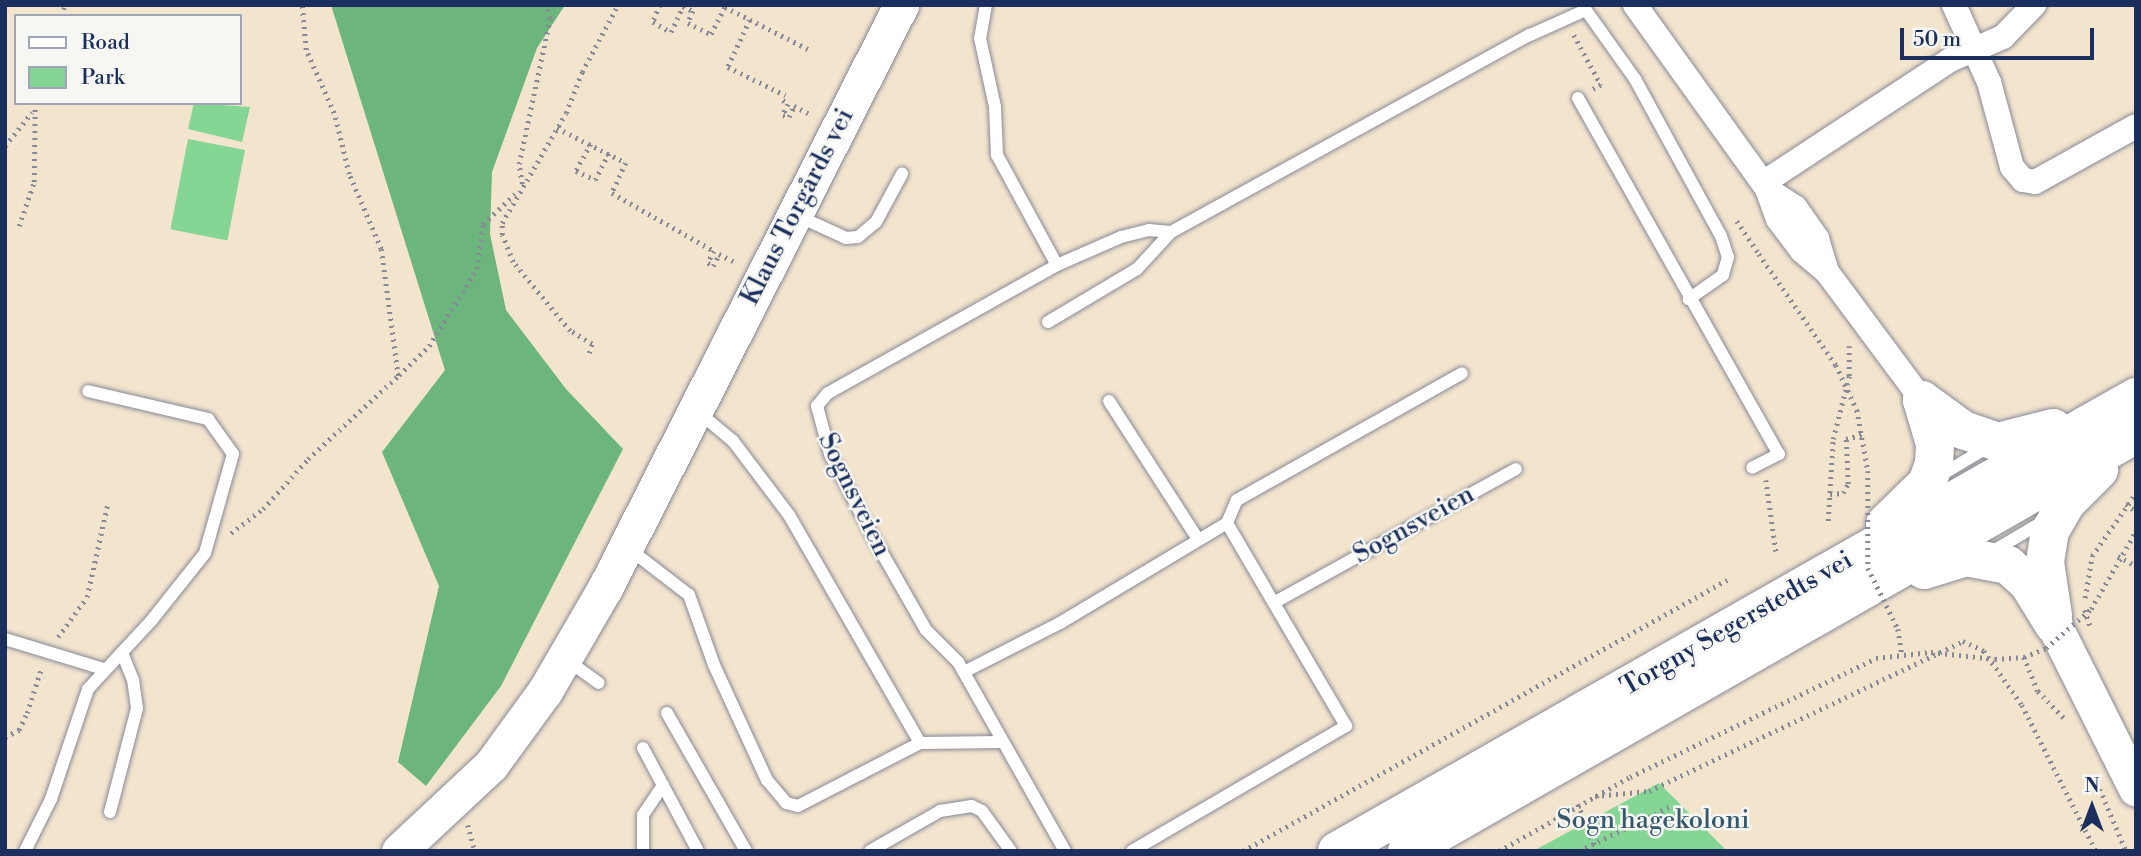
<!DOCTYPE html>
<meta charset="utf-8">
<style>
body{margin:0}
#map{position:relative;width:2141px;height:856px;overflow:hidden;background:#f3e4ce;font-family:"Libre Bodoni",serif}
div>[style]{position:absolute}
.green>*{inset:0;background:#85d594;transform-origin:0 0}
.forest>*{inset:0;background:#6cb67e}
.path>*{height:4.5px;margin-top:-2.25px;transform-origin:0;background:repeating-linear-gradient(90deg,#878a96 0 2px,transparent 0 7px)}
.roads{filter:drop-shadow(0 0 2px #878a96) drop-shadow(0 0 2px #878a96)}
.service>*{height:12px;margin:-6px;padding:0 6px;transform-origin:6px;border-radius:6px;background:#fff}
.minor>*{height:24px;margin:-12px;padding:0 12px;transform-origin:12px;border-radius:12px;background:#fff}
.secondary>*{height:35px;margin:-17.5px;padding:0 17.5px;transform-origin:17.5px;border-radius:17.5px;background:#fff}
.trunk>*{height:38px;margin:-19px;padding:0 19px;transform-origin:19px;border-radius:19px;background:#fff}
.path-bridge>*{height:4.5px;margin-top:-2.25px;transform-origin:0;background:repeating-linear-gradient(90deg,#878a96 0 2px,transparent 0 7px)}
span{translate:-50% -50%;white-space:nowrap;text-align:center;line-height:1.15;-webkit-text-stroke:5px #f6f6f2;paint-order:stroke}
.street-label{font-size:26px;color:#1b2f5e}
.park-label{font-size:26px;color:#36586c}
.frame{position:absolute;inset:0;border:7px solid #1b2f5e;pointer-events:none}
.legend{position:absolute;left:14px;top:14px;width:228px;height:91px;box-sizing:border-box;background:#f6f6f2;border:2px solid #9ea6b7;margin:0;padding:9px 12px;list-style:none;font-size:21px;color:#1b2f5e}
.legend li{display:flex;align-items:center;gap:14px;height:35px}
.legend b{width:35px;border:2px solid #9ea6b7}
.north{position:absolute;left:2057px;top:772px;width:70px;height:70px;-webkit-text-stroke:5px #f6f6f2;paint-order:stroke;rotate:0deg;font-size:19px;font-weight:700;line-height:28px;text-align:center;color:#1b2f5e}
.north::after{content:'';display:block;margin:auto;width:24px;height:32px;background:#1b2f5e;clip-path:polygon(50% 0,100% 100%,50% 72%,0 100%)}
.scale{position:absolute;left:1900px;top:28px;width:194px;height:32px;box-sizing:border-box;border:4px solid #1b2f5e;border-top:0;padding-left:9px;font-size:21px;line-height:24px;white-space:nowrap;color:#1b2f5e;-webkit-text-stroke:5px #f6f6f2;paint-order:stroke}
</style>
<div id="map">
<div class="green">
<div style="clip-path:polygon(194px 103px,250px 107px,242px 142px,188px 129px)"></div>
<div style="left:188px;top:139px;width:58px;height:92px;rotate:11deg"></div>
<div style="clip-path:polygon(1659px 783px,1727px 851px,1533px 851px,1587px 822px)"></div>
</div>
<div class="forest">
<div style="clip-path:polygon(331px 5px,565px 5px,537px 48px,492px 172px,490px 234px,506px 310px,566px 389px,623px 449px,501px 686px,426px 786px,398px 762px,439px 586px,382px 452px,445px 370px)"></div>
</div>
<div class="path">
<div style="left:660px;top:5px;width:18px;rotate:112deg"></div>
<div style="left:653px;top:22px;width:21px;rotate:29deg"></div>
<div style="left:671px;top:32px;width:29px;rotate:-65deg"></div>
<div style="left:683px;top:6px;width:11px;rotate:27deg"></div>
<div style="left:693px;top:11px;width:13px;rotate:113deg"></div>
<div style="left:688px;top:23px;width:25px;rotate:26deg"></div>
<div style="left:711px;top:34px;width:30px;rotate:-63deg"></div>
<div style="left:725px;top:7px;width:93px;rotate:26.8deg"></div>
<div style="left:61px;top:16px;width:12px;rotate:-70deg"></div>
<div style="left:750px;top:20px;width:52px;rotate:115.1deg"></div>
<div style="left:728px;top:67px;width:64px;rotate:26.2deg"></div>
<div style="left:1574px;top:35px;width:57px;rotate:61.6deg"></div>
<div style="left:1601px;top:85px;width:10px;rotate:151deg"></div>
<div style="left:783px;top:100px;width:6px;rotate:39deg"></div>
<div style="left:788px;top:104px;width:12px;rotate:114deg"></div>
<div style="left:783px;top:115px;width:6px;rotate:18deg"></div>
<div style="left:789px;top:117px;width:12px;rotate:-66deg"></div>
<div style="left:794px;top:106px;width:20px;rotate:27deg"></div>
<div style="left:557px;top:128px;width:77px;rotate:26.9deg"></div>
<div style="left:626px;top:163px;width:33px;rotate:115deg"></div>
<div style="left:612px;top:193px;width:117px;rotate:29.6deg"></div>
<div style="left:714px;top:251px;width:13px;rotate:117deg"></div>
<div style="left:708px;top:263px;width:6px;rotate:31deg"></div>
<div style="left:713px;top:266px;width:13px;rotate:-63deg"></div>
<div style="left:719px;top:254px;width:20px;rotate:27deg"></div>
<div style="left:591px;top:144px;width:31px;rotate:119deg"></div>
<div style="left:576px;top:171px;width:21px;rotate:25deg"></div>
<div style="left:595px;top:180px;width:30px;rotate:-63deg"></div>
<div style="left:5px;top:146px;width:43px;rotate:-51.5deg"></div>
<div style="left:522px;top:184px;width:20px;rotate:-99deg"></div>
<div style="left:519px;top:164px;width:149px;rotate:-78deg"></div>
<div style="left:550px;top:18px;width:14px;rotate:-107deg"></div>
<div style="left:1737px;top:221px;width:40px;rotate:56deg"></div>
<div style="left:19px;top:226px;width:46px;rotate:-71.2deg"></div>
<div style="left:34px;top:182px;width:79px;rotate:-89.3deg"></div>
<div style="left:589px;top:353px;width:9px;rotate:-72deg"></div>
<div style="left:592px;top:344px;width:26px;rotate:-149deg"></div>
<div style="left:570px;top:331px;width:89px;rotate:-129.6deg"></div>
<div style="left:513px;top:262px;width:29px;rotate:-112deg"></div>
<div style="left:502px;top:235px;width:12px;rotate:-90deg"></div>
<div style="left:502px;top:223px;width:127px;rotate:-59.8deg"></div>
<div style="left:566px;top:113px;width:44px;rotate:-68.7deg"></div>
<div style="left:582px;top:72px;width:76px;rotate:-61.8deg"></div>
<div style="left:399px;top:375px;width:42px;rotate:-44deg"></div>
<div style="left:429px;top:346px;width:91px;rotate:-58.1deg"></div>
<div style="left:477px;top:269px;width:45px;rotate:-82.4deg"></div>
<div style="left:483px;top:224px;width:44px;rotate:-43.2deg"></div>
<div style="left:1766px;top:480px;width:72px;rotate:82deg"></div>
<div style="left:1830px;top:494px;width:13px;rotate:-4deg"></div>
<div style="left:1843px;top:493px;width:10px;rotate:-61deg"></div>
<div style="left:1848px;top:484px;width:45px;rotate:-92.5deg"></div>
<div style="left:1846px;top:439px;width:18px;rotate:-16deg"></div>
<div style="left:2126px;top:504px;width:12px;rotate:35deg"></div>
<div style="left:1828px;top:521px;width:82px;rotate:-86.5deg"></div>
<div style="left:1833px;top:439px;width:65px;rotate:-75.7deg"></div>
<div style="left:1849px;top:376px;width:30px;rotate:-90deg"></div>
<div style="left:231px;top:533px;width:40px;rotate:-37deg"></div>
<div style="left:263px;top:509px;width:67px;rotate:-48deg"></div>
<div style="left:308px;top:459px;width:122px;rotate:-42.7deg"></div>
<div style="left:398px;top:376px;width:128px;rotate:-97.6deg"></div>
<div style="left:381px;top:249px;width:82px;rotate:-113.1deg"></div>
<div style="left:349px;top:174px;width:63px;rotate:-103.8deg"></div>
<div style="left:334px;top:113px;width:69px;rotate:-114deg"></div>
<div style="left:306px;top:50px;width:45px;rotate:-95.1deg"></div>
<div style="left:2118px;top:556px;width:21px;rotate:29deg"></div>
<div style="left:2085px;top:598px;width:43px;rotate:-80.5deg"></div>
<div style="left:2092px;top:556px;width:77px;rotate:-55.1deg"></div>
<div style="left:2085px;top:610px;width:19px;rotate:72deg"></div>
<div style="left:58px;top:637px;width:49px;rotate:-54.1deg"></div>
<div style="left:87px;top:597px;width:97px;rotate:-77.5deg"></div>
<div style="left:2024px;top:657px;width:37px;rotate:68deg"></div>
<div style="left:2038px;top:691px;width:39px;rotate:46deg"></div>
<div style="left:5px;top:737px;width:16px;rotate:-27deg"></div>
<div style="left:19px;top:730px;width:19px;rotate:-65deg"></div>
<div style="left:27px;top:713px;width:46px;rotate:-72.3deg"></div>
<div style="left:2100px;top:789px;width:67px;rotate:67.2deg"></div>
<div style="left:1595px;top:796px;width:54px;rotate:-5.3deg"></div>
<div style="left:1649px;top:791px;width:348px;rotate:-25.5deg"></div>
<div style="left:1963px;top:641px;width:23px;rotate:25deg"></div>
<div style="left:1984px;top:651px;width:66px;rotate:54.9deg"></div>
<div style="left:2022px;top:705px;width:164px;rotate:63.1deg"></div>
<div style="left:1578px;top:804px;width:51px;rotate:68deg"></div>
<div style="left:468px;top:825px;width:27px;rotate:75deg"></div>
<div style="left:1243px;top:851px;width:555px;rotate:-29.25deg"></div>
<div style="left:1499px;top:851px;width:150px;rotate:-29.5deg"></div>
<div style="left:1579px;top:851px;width:105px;rotate:-26.1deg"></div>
</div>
<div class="roads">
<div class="service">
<div style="left:986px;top:5px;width:34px;rotate:100deg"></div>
<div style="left:980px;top:38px;width:71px;rotate:77.7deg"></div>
<div style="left:995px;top:107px;width:48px;rotate:87.6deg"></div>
<div style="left:997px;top:155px;width:125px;rotate:61.4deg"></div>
<div style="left:1583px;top:6px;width:90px;rotate:54.5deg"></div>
<div style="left:1635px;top:79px;width:179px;rotate:61.3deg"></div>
<div style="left:1721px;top:236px;width:22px;rotate:72deg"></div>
<div style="left:1728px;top:257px;width:19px;rotate:106deg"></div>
<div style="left:1723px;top:275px;width:42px;rotate:144.8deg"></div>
<div style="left:1578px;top:98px;width:409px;rotate:60.6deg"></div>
<div style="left:1779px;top:454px;width:30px;rotate:153deg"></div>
<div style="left:798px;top:216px;width:53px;rotate:24.6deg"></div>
<div style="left:846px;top:238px;width:12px;rotate:-5deg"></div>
<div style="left:858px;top:237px;width:23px;rotate:-40deg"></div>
<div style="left:876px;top:222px;width:55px;rotate:-61.6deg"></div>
<div style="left:1048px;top:322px;width:104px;rotate:-30.8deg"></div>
<div style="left:1137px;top:269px;width:50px;rotate:-47.4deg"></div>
<div style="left:1171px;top:232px;width:409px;rotate:-28.8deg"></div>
<div style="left:1530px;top:35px;width:61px;rotate:-24.1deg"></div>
<div style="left:1109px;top:401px;width:164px;rotate:57.2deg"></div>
<div style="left:697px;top:411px;width:47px;rotate:39.8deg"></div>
<div style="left:733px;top:441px;width:93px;rotate:52.9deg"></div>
<div style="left:789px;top:515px;width:263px;rotate:60.1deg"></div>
<div style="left:1941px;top:475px;width:55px;rotate:-30.8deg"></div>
<div style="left:628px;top:548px;width:77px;rotate:37.6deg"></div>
<div style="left:689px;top:595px;width:74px;rotate:70.3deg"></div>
<div style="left:714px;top:665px;width:127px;rotate:65.3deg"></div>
<div style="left:767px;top:780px;width:30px;rotate:50deg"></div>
<div style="left:786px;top:803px;width:12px;rotate:14deg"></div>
<div style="left:798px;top:806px;width:137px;rotate:-27.3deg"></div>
<div style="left:920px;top:743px;width:81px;rotate:-0.7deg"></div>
<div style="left:1990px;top:553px;width:63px;rotate:-30.7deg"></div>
<div style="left:1275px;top:602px;width:275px;rotate:-28.9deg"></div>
<div style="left:5px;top:639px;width:102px;rotate:17deg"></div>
<div style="left:567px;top:660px;width:39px;rotate:36deg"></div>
<div style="left:964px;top:672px;width:108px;rotate:-27deg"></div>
<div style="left:1060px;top:623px;width:195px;rotate:-30.9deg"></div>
<div style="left:1227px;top:523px;width:25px;rotate:-67deg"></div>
<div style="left:1237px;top:500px;width:258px;rotate:-29.4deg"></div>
<div style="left:667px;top:713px;width:159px;rotate:60.2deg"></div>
<div style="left:643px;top:748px;width:117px;rotate:61.9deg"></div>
<div style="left:110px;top:812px;width:107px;rotate:-75.4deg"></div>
<div style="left:137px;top:708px;width:28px;rotate:-98deg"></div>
<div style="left:133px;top:680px;width:29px;rotate:-112deg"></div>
<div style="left:25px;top:851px;width:58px;rotate:-63.4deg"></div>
<div style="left:51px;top:799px;width:116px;rotate:-71.4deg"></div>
<div style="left:88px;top:689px;width:93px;rotate:-47.2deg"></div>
<div style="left:151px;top:621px;width:87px;rotate:-51.5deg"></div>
<div style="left:205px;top:553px;width:103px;rotate:-74.2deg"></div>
<div style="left:233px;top:454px;width:43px;rotate:-125.5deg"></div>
<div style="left:208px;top:419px;width:123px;rotate:-166.9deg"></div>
<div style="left:643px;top:851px;width:36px;rotate:-90deg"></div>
<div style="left:643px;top:815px;width:36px;rotate:-56deg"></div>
<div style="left:870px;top:851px;width:81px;rotate:-29.7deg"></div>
<div style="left:940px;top:811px;width:32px;rotate:-9deg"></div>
<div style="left:972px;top:806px;width:11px;rotate:27deg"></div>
<div style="left:982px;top:811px;width:49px;rotate:54.1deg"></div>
<div style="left:1065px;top:851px;width:217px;rotate:-119.5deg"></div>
<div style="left:958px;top:662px;width:45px;rotate:-135deg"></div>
<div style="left:926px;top:630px;width:107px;rotate:-119.7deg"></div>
<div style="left:873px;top:537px;width:93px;rotate:-117.4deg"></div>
<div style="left:830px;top:454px;width:50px;rotate:-105.2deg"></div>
<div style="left:817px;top:406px;width:17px;rotate:-50deg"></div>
<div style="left:828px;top:393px;width:262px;rotate:-29.2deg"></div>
<div style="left:1057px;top:265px;width:70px;rotate:-23.6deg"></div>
<div style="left:1121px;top:237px;width:29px;rotate:-14deg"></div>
<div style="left:1149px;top:230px;width:22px;rotate:5deg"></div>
<div style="left:1132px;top:851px;width:248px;rotate:-30.3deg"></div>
<div style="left:1346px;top:726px;width:235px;rotate:-120.4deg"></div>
</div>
<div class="minor">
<div style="left:1635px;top:5px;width:226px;rotate:54.3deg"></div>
<div style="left:1767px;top:189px;width:32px;rotate:70deg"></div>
<div style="left:1778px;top:219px;width:40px;rotate:53deg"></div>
<div style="left:1802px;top:251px;width:33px;rotate:40deg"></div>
<div style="left:1827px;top:272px;width:159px;rotate:53.4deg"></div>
<div style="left:1954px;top:5px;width:85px;rotate:65.6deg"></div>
<div style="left:1989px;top:82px;width:88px;rotate:74.9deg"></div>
<div style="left:2012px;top:167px;width:17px;rotate:50deg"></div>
<div style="left:2023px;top:180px;width:12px;rotate:9deg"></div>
<div style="left:2035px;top:182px;width:115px;rotate:-29deg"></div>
<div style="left:1763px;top:183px;width:224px;rotate:-33.3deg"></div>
<div style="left:1950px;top:60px;width:58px;rotate:-23.5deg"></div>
<div style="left:2003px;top:37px;width:45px;rotate:-45.9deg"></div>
<div style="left:1767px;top:189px;width:33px;rotate:33deg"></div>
<div style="left:1795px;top:207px;width:39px;rotate:55deg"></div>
<div style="left:1817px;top:239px;width:34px;rotate:73deg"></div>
</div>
<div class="secondary">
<div style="left:2054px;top:625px;width:183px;rotate:63.4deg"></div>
<div style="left:399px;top:851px;width:126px;rotate:-43.1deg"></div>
<div style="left:491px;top:765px;width:92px;rotate:-53.9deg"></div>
<div style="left:545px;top:691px;width:119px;rotate:-59.8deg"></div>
<div style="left:605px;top:588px;width:654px;rotate:-63.08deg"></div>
</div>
<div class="trunk">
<div style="left:1922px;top:400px;width:51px;rotate:36.2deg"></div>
<div style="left:1963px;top:430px;width:37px;rotate:19deg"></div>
<div style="left:1998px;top:442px;width:57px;rotate:-14.3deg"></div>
<div style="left:1885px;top:524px;width:59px;rotate:-44.3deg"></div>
<div style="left:1927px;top:483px;width:20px;rotate:-70deg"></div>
<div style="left:1934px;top:464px;width:20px;rotate:-87deg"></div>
<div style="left:1935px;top:444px;width:46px;rotate:-106.5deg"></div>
<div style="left:1924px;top:570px;width:44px;rotate:-17.2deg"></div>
<div style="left:1966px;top:557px;width:43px;rotate:10.8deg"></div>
<div style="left:2008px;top:565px;width:27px;rotate:42deg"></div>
<div style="left:2028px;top:583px;width:49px;rotate:58.2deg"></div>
<div style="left:2053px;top:615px;width:54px;rotate:-98.6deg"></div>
<div style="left:2045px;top:562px;width:31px;rotate:-81deg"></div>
<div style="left:2050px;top:531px;width:32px;rotate:-60deg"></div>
<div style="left:2066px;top:503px;width:47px;rotate:-45deg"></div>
<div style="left:1337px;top:851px;width:919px;rotate:-29.61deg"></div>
<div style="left:1407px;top:851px;width:840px;rotate:-29.77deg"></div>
</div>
</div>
<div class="path-bridge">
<div style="left:1759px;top:254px;width:135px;rotate:55.3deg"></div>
<div style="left:1836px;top:365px;width:50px;rotate:65deg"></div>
<div style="left:1857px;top:410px;width:62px;rotate:79.8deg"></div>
<div style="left:1868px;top:471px;width:97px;rotate:90deg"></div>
<div style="left:1868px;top:568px;width:68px;rotate:63.8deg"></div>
<div style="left:1898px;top:629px;width:24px;rotate:81deg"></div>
<div style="left:1630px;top:777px;width:273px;rotate:-25.8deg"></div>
<div style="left:1876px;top:658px;width:55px;rotate:-6.2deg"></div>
<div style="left:1931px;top:652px;width:64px;rotate:6.2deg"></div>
<div style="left:1995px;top:659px;width:29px;rotate:-4deg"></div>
<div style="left:2024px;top:657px;width:24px;rotate:-22deg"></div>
<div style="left:2046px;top:648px;width:60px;rotate:-40.9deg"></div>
<div style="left:2091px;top:609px;width:90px;rotate:-60deg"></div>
</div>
<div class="street-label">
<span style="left:798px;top:207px;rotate:-63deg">Klaus Torgårds vei</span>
<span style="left:854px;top:495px;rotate:64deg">Sognsveien</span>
<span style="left:1414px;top:525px;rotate:-29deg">Sognsveien</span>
<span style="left:1737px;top:624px;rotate:-30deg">Torgny Segerstedts vei</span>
</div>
<div class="park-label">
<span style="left:1653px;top:821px">Sogn hagekoloni</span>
</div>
<div class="frame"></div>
<ul class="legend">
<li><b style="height:9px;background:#fff"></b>Road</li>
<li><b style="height:19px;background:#85d594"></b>Park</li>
</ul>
<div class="north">N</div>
<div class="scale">50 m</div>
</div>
